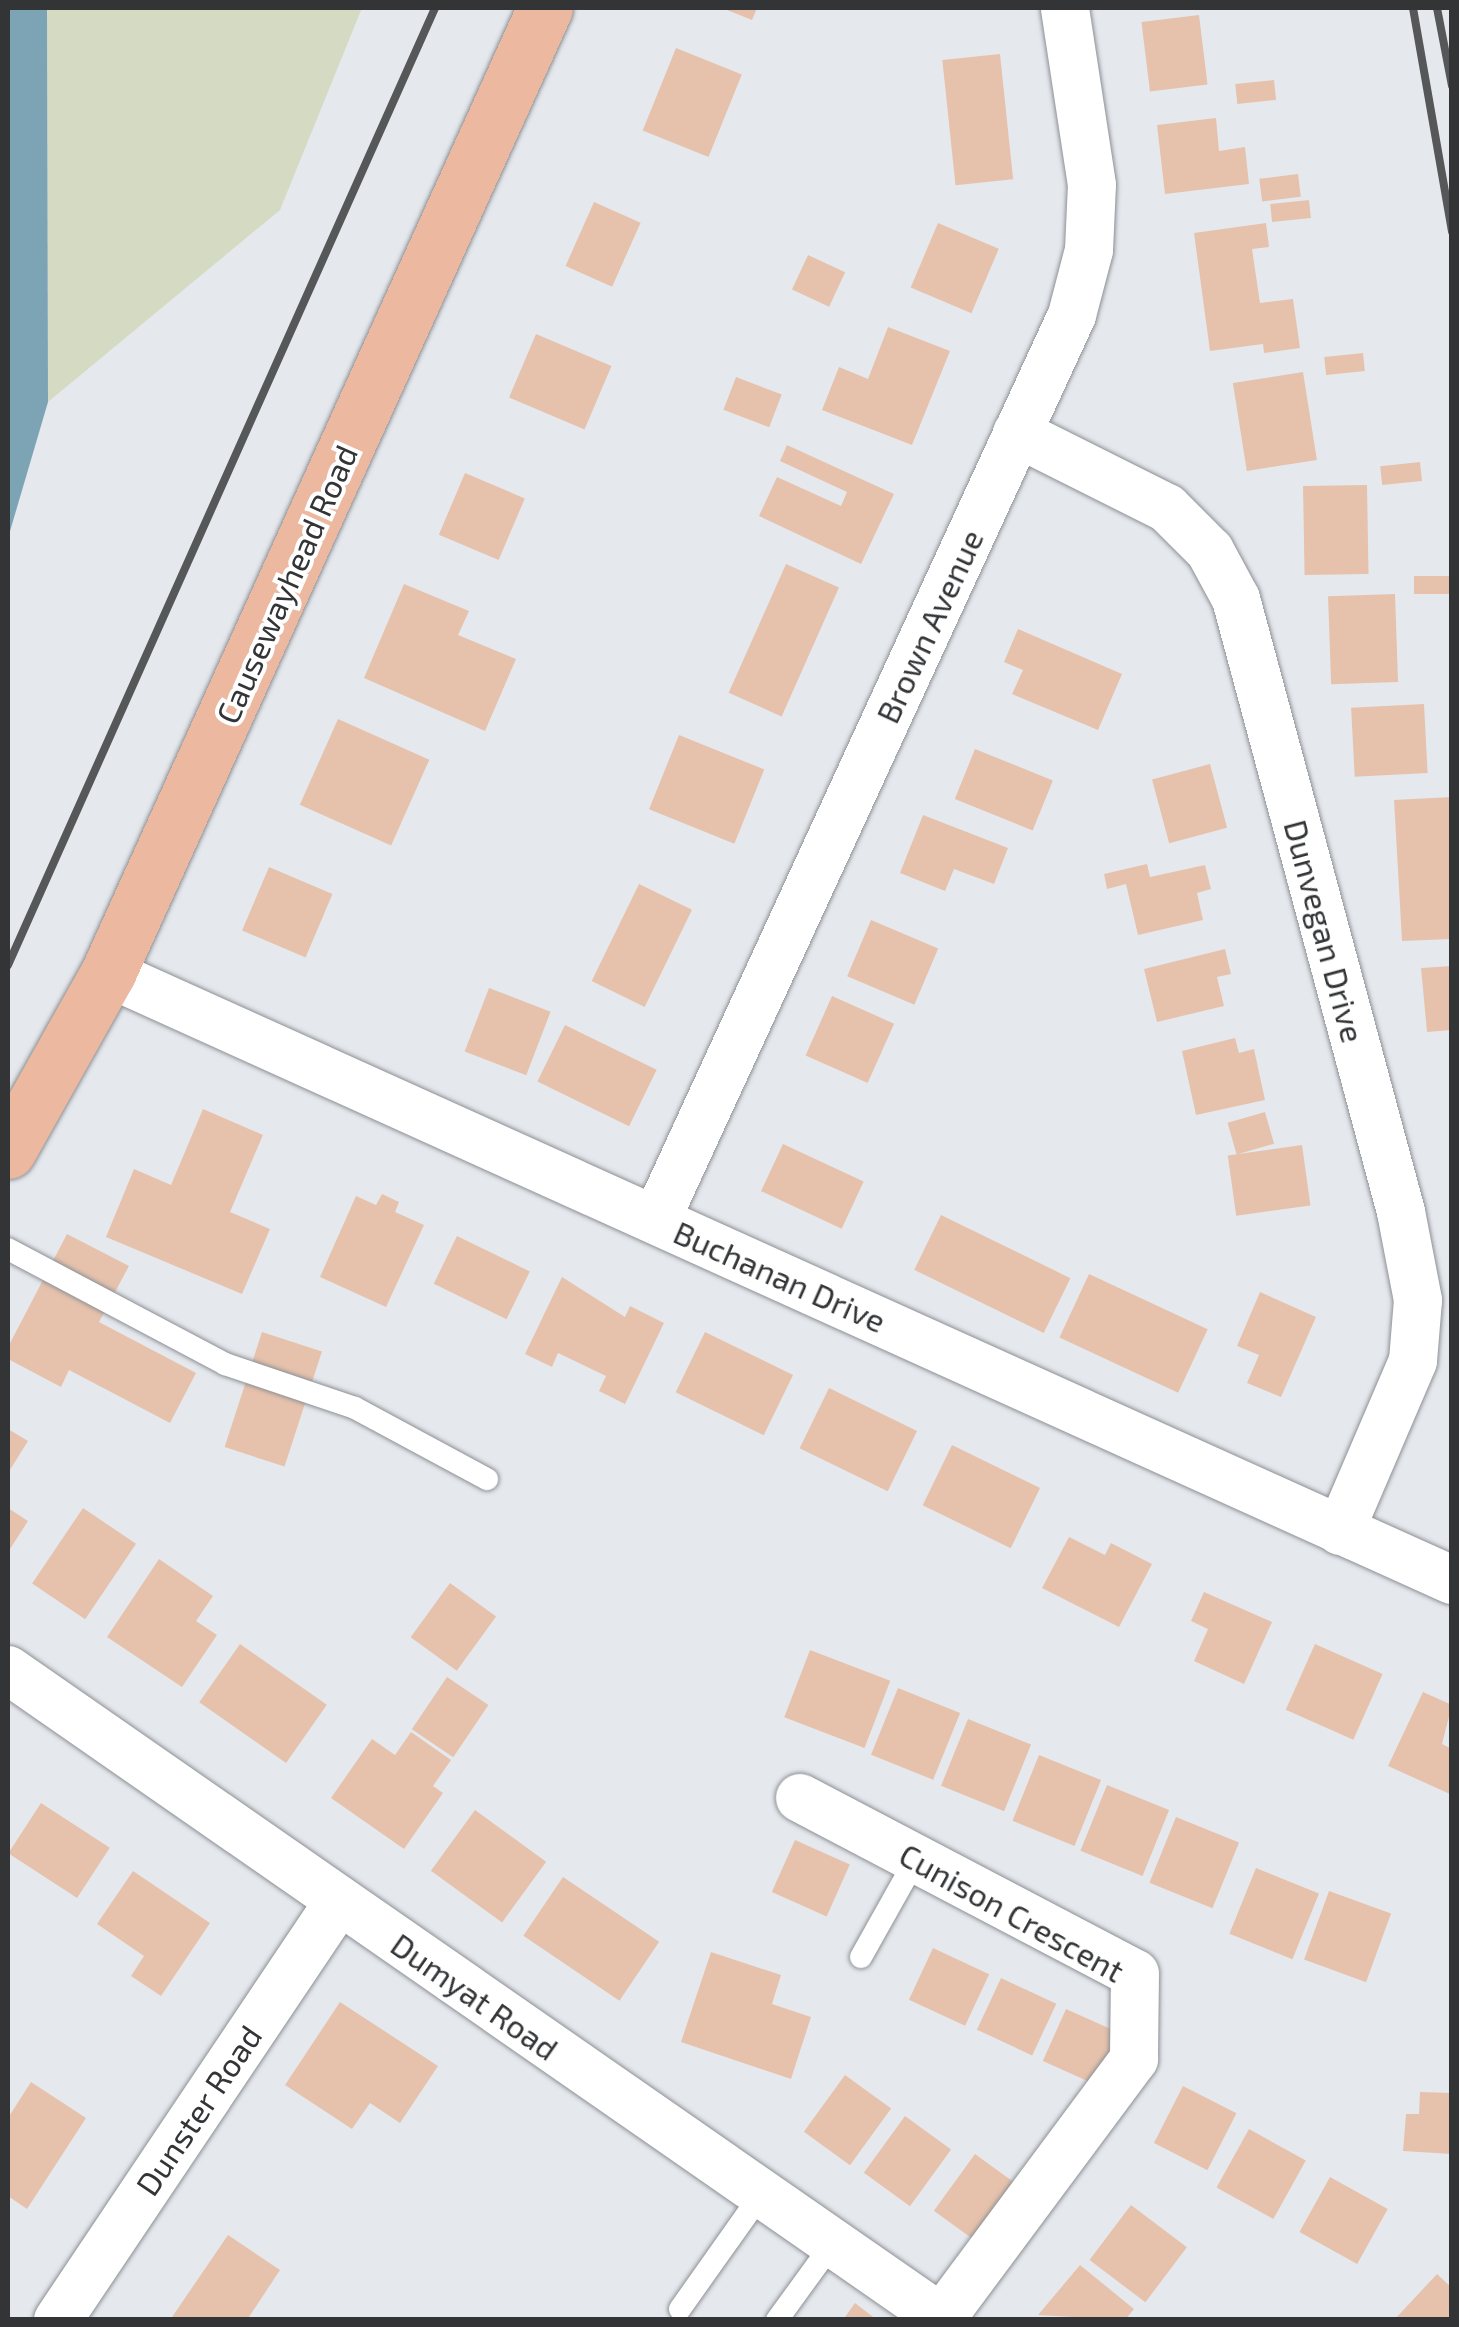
<!DOCTYPE html>
<style>
body{margin:0}
#map{position:relative;width:1459px;height:2327px;overflow:hidden;background:#e5e9ee;font-family:"Exo 2",sans-serif}
div>[style]{position:absolute}
.green>*{inset:0;background:#d5dbc3}
.water>*{inset:0;background:#7ca4b5}
.building>*{inset:0;background:#e6c2ac;transform-origin:0 0}
.roads{filter:drop-shadow(0 0 2px #8c9094) drop-shadow(0 0 2px #8c9094)}
.lane>*{height:22px;margin:-11px;padding:0 11px;transform-origin:11px;border-radius:11px;background:#fff}
.street>*{height:48px;margin:-24px;padding:0 24px;transform-origin:24px;border-radius:24px;background:#fff}
.primary>*{height:55px;margin:-27.5px;padding:0 27.5px;transform-origin:27.5px;border-radius:27.5px;background:#ecb8a0}
.rail>*{height:8px;margin:-4px;padding:0 4px;transform-origin:4px;border-radius:4px;background:#555759}
span{translate:-50% -50%;white-space:nowrap;text-align:center;line-height:1.15;-webkit-text-stroke:8px #fff;paint-order:stroke}
.street-label{font-size:32px;color:#333436}
.frame{position:absolute;inset:0;border:10px solid #333436;pointer-events:none}
</style>
<div id="map">
<div class="green">
<div style="clip-path:polygon(47px 8px,362px 8px,280px 210px,48px 402px)"></div>
</div>
<div class="water">
<div style="clip-path:polygon(8px 8px,47px 8px,48px 402px,8px 538px)"></div>
</div>
<div class="building">
<div style="clip-path:polygon(722px 8px,757px 8px,752px 20px)"></div>
<div style="left:1199px;top:15px;width:70px;height:58px;rotate:83deg"></div>
<div style="left:676px;top:48px;width:71px;height:89px;rotate:22deg"></div>
<div style="left:1000px;top:54px;width:126px;height:58px;rotate:84deg"></div>
<div style="left:1274px;top:80px;width:20px;height:39px;rotate:84deg"></div>
<div style="clip-path:polygon(1216px 118px,1219px 151px,1245px 147px,1249px 184px,1165px 194px,1157px 125px)"></div>
<div style="left:1298px;top:174px;width:23px;height:39px;rotate:83deg"></div>
<div style="left:1309px;top:200px;width:18px;height:39px;rotate:84deg"></div>
<div style="left:594px;top:202px;width:51px;height:70px;rotate:24deg"></div>
<div style="left:938px;top:223px;width:66px;height:70px;rotate:23deg"></div>
<div style="clip-path:polygon(1266px 223px,1269px 247px,1252px 249px,1260px 303px,1293px 299px,1300px 348px,1264px 353px,1263px 344px,1210px 351px,1194px 233px)"></div>
<div style="left:808px;top:255px;width:41px;height:38px;rotate:25deg"></div>
<div style="clip-path:polygon(888px 327px,950px 351px,912px 445px,822px 410px,839px 367px,868px 379px)"></div>
<div style="left:536px;top:334px;width:82px;height:69px;rotate:23deg"></div>
<div style="left:1363px;top:353px;width:18px;height:39px;rotate:84deg"></div>
<div style="left:1303px;top:372px;width:89px;height:71px;rotate:81deg"></div>
<div style="left:736px;top:377px;width:49px;height:35px;rotate:21deg"></div>
<div style="clip-path:polygon(787px 445px,894px 494px,861px 564px,759px 516px,777px 477px,841px 506px,847px 492px,780px 461px)"></div>
<div style="left:1420px;top:462px;width:19px;height:40px;rotate:84deg"></div>
<div style="left:465px;top:473px;width:65px;height:67px;rotate:23deg"></div>
<div style="left:1367px;top:485px;width:89px;height:64px;rotate:89deg"></div>
<div style="left:786px;top:564px;width:58px;height:141px;rotate:24deg"></div>
<div style="left:1452px;top:576px;width:18px;height:38px;rotate:90deg"></div>
<div style="clip-path:polygon(404px 584px,469px 611px,458px 635px,516px 659px,485px 731px,364px 678px)"></div>
<div style="left:1395px;top:594px;width:88px;height:67px;rotate:88deg"></div>
<div style="clip-path:polygon(1018px 629px,1122px 674px,1098px 730px,1012px 694px,1023px 670px,1004px 662px)"></div>
<div style="left:1424px;top:704px;width:69px;height:73px;rotate:87deg"></div>
<div style="left:338px;top:719px;width:100px;height:94px;rotate:24deg"></div>
<div style="left:679px;top:735px;width:92px;height:80px;rotate:22deg"></div>
<div style="left:975px;top:749px;width:84px;height:54px;rotate:22deg"></div>
<div style="left:1210px;top:764px;width:66px;height:60px;rotate:75deg"></div>
<div style="clip-path:polygon(1452px 797px,1452px 939px,1402px 941px,1394px 800px)"></div>
<div style="clip-path:polygon(923px 815px,1008px 848px,994px 884px,954px 869px,945px 891px,900px 873px)"></div>
<div style="clip-path:polygon(1147px 864px,1150px 877px,1205px 865px,1211px 889px,1197px 893px,1203px 920px,1138px 935px,1126px 884px,1107px 889px,1104px 874px)"></div>
<div style="left:269px;top:867px;width:69px;height:69px;rotate:23deg"></div>
<div style="left:639px;top:884px;width:59px;height:108px;rotate:26deg"></div>
<div style="left:871px;top:920px;width:73px;height:61px;rotate:23deg"></div>
<div style="clip-path:polygon(1225px 949px,1231px 974px,1217px 977px,1224px 1006px,1157px 1022px,1144px 969px)"></div>
<div style="clip-path:polygon(1452px 966px,1452px 1030px,1427px 1032px,1421px 968px)"></div>
<div style="left:489px;top:988px;width:66px;height:68px;rotate:21deg"></div>
<div style="left:832px;top:996px;width:68px;height:65px;rotate:24deg"></div>
<div style="left:565px;top:1025px;width:102px;height:63px;rotate:26deg"></div>
<div style="clip-path:polygon(1235px 1038px,1239px 1053px,1254px 1049px,1265px 1100px,1196px 1115px,1182px 1051px)"></div>
<div style="clip-path:polygon(203px 1109px,263px 1135px,230px 1212px,270px 1229px,242px 1294px,106px 1237px,134px 1169px,171px 1185px)"></div>
<div style="left:1265px;top:1112px;width:33px;height:39px;rotate:74deg"></div>
<div style="left:783px;top:1144px;width:89px;height:52px;rotate:25deg"></div>
<div style="left:1302px;top:1145px;width:61px;height:75px;rotate:82deg"></div>
<div style="clip-path:polygon(382px 1194px,399px 1202px,395px 1212px,424px 1225px,386px 1307px,320px 1277px,356px 1196px,376px 1205px)"></div>
<div style="left:941px;top:1215px;width:144px;height:61px;rotate:26deg"></div>
<div style="clip-path:polygon(67px 1234px,129px 1266px,99px 1322px,196px 1373px,170px 1423px,69px 1370px,61px 1387px,8px 1359px,8px 1347px)"></div>
<div style="left:457px;top:1236px;width:81px;height:53px;rotate:26deg"></div>
<div style="left:1089px;top:1274px;width:131px;height:70px;rotate:25deg"></div>
<div style="clip-path:polygon(562px 1277px,625px 1317px,630px 1306px,664px 1323px,625px 1404px,599px 1391px,606px 1376px,558px 1353px,552px 1367px,525px 1354px)"></div>
<div style="clip-path:polygon(1260px 1292px,1316px 1317px,1281px 1397px,1247px 1383px,1259px 1355px,1237px 1346px)"></div>
<div style="left:262px;top:1332px;width:63px;height:121px;rotate:18deg"></div>
<div style="left:705px;top:1332px;width:98px;height:67px;rotate:26deg"></div>
<div style="left:829px;top:1388px;width:98px;height:67px;rotate:26deg"></div>
<div style="clip-path:polygon(8px 1429px,28px 1441px,8px 1473px)"></div>
<div style="left:952px;top:1445px;width:98px;height:67px;rotate:26deg"></div>
<div style="clip-path:polygon(8px 1508px,28px 1521px,10px 1549px,8px 1547px)"></div>
<div style="left:83px;top:1508px;width:64px;height:91px;rotate:34deg"></div>
<div style="clip-path:polygon(1069px 1537px,1105px 1555px,1111px 1543px,1152px 1564px,1119px 1627px,1042px 1588px)"></div>
<div style="clip-path:polygon(159px 1559px,213px 1596px,196px 1621px,217px 1635px,182px 1687px,107px 1637px)"></div>
<div style="left:450px;top:1583px;width:57px;height:67px;rotate:36deg"></div>
<div style="clip-path:polygon(1204px 1592px,1272px 1622px,1244px 1684px,1194px 1661px,1208px 1629px,1191px 1621px)"></div>
<div style="left:240px;top:1644px;width:106px;height:71px;rotate:35deg"></div>
<div style="left:1315px;top:1644px;width:74px;height:72px;rotate:24deg"></div>
<div style="left:810px;top:1650px;width:86px;height:72px;rotate:21deg"></div>
<div style="left:447px;top:1677px;width:50px;height:63px;rotate:34deg"></div>
<div style="left:898px;top:1688px;width:67px;height:72px;rotate:22deg"></div>
<div style="clip-path:polygon(1423px 1692px,1452px 1705px,1442px 1744px,1452px 1749px,1452px 1795px,1388px 1766px)"></div>
<div style="left:968px;top:1719px;width:68px;height:72px;rotate:22deg"></div>
<div style="clip-path:polygon(411px 1732px,451px 1760px,433px 1786px,443px 1793px,404px 1849px,331px 1798px,372px 1739px,395px 1755px)"></div>
<div style="left:1039px;top:1755px;width:67px;height:71px;rotate:22deg"></div>
<div style="left:1107px;top:1785px;width:67px;height:71px;rotate:22deg"></div>
<div style="left:41px;top:1803px;width:82px;height:60px;rotate:33deg"></div>
<div style="left:475px;top:1810px;width:88px;height:75px;rotate:36deg"></div>
<div style="left:1176px;top:1817px;width:68px;height:71px;rotate:22deg"></div>
<div style="left:795px;top:1840px;width:60px;height:57px;rotate:24deg"></div>
<div style="left:1256px;top:1868px;width:68px;height:71px;rotate:22deg"></div>
<div style="clip-path:polygon(133px 1871px,210px 1923px,161px 1996px,131px 1976px,144px 1956px,97px 1924px)"></div>
<div style="left:563px;top:1877px;width:116px;height:71px;rotate:34deg"></div>
<div style="left:1329px;top:1891px;width:66px;height:73px;rotate:20deg"></div>
<div style="left:933px;top:1948px;width:62px;height:57px;rotate:25deg"></div>
<div style="clip-path:polygon(711px 1952px,781px 1975px,772px 2004px,811px 2017px,791px 2079px,681px 2042px)"></div>
<div style="left:1001px;top:1978px;width:61px;height:57px;rotate:25deg"></div>
<div style="clip-path:polygon(340px 2002px,438px 2066px,400px 2123px,370px 2103px,352px 2129px,285px 2085px)"></div>
<div style="left:1066px;top:2009px;width:60px;height:57px;rotate:24deg"></div>
<div style="left:845px;top:2075px;width:57px;height:70px;rotate:36deg"></div>
<div style="clip-path:polygon(31px 2082px,86px 2118px,27px 2209px,8px 2196px,8px 2118px)"></div>
<div style="left:1183px;top:2086px;width:60px;height:64px;rotate:27deg"></div>
<div style="clip-path:polygon(1420px 2092px,1452px 2093px,1452px 2154px,1403px 2151px,1406px 2114px,1419px 2114px)"></div>
<div style="left:905px;top:2116px;width:57px;height:70px;rotate:36deg"></div>
<div style="left:1249px;top:2129px;width:65px;height:67px;rotate:29deg"></div>
<div style="left:975px;top:2154px;width:57px;height:70px;rotate:36deg"></div>
<div style="left:1330px;top:2177px;width:66px;height:63px;rotate:29deg"></div>
<div style="left:1131px;top:2205px;width:70px;height:69px;rotate:37deg"></div>
<div style="clip-path:polygon(228px 2235px,280px 2270px,247px 2320px,170px 2320px)"></div>
<div style="clip-path:polygon(1080px 2265px,1134px 2309px,1125px 2320px,1038px 2315px)"></div>
<div style="clip-path:polygon(1437px 2274px,1452px 2288px,1452px 2320px,1394px 2320px)"></div>
<div style="clip-path:polygon(855px 2303px,877px 2320px,843px 2320px)"></div>
</div>
<div class="roads">
<div class="lane">
<div style="left:8px;top:1249px;width:246px;rotate:27.9deg"></div>
<div style="left:225px;top:1364px;width:137px;rotate:18.7deg"></div>
<div style="left:355px;top:1408px;width:150px;rotate:28.3deg"></div>
<div style="left:861px;top:1957px;width:112px;rotate:-60.7deg"></div>
<div style="left:680px;top:2309px;width:142px;rotate:-54.7deg"></div>
<div style="left:777px;top:2320px;width:95px;rotate:-54deg"></div>
</div>
<div class="street">
<div style="left:1017px;top:433px;width:168px;rotate:26.6deg"></div>
<div style="left:1167px;top:508px;width:61px;rotate:45deg"></div>
<div style="left:1210px;top:551px;width:55px;rotate:61.6deg"></div>
<div style="left:1236px;top:599px;width:635px;rotate:74.93deg"></div>
<div style="left:1401px;top:1212px;width:90px;rotate:79.1deg"></div>
<div style="left:1418px;top:1300px;width:61px;rotate:94.7deg"></div>
<div style="left:1413px;top:1361px;width:185px;rotate:113.2deg"></div>
<div style="left:108px;top:973px;width:1475px;rotate:24.31deg"></div>
<div style="left:656px;top:1220px;width:996px;rotate:-65.31deg"></div>
<div style="left:1072px;top:315px;width:67px;rotate:-75.3deg"></div>
<div style="left:1089px;top:250px;width:65px;rotate:-87.4deg"></div>
<div style="left:1092px;top:185px;width:179px;rotate:-98.7deg"></div>
<div style="left:8px;top:1670px;width:1140px;rotate:34.78deg"></div>
<div style="left:800px;top:1798px;width:378px;rotate:27.7deg"></div>
<div style="left:1135px;top:1974px;width:85px;rotate:90.7deg"></div>
<div style="left:1134px;top:2059px;width:322px;rotate:126.6deg"></div>
<div style="left:58px;top:2320px;width:505px;rotate:-56.15deg"></div>
</div>
<div class="primary">
<div style="left:8px;top:1151px;width:204px;rotate:-60.7deg"></div>
<div style="left:108px;top:973px;width:1059px;rotate:-65.64deg"></div>
</div>
</div>
<div class="rail">
<div style="left:1413px;top:8px;width:227px;rotate:80.1deg"></div>
<div style="left:1437px;top:8px;width:79px;rotate:79.1deg"></div>
<div style="left:8px;top:965px;width:1048px;rotate:-65.95deg"></div>
</div>
<div class="street-label">
<span style="left:286px;top:584px;rotate:-66deg">Causewayhead Road</span>
<span style="left:929px;top:626px;rotate:-65deg">Brown Avenue</span>
<span style="left:1325px;top:931px;rotate:75deg">Dunvegan Drive</span>
<span style="left:780px;top:1276px;rotate:24deg">Buchanan Drive</span>
<span style="left:1012px;top:1912px;rotate:29deg">Cunison Crescent</span>
<span style="left:475px;top:1996px;rotate:35deg">Dumyat Road</span>
<span style="left:198px;top:2110px;rotate:-56deg">Dunster Road</span>
</div>
<div class="frame"></div>
</div>
